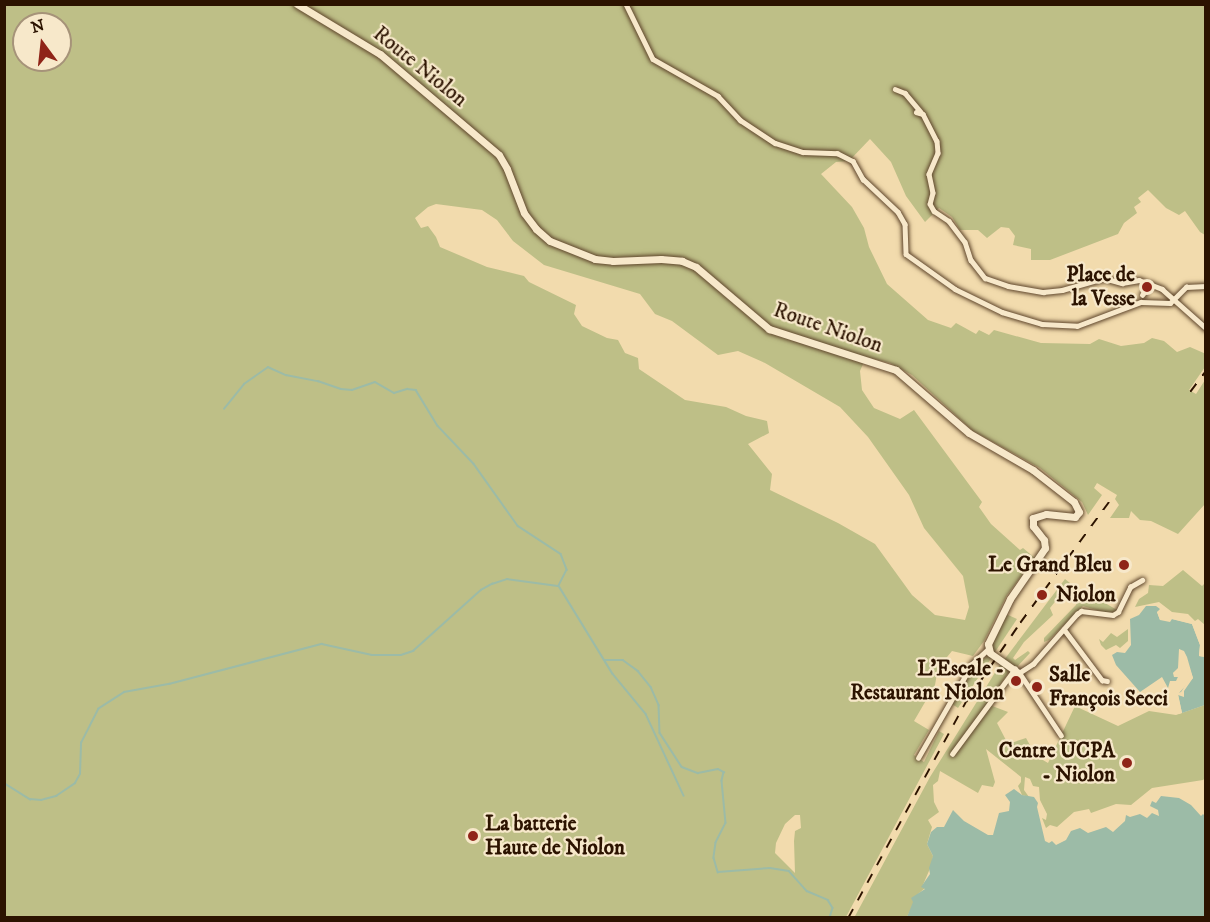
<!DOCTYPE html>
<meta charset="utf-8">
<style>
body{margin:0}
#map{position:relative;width:1210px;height:922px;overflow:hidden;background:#f2dbad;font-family:"IM FELL DW Pica",serif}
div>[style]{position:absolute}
.green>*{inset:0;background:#bebf87}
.water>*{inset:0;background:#9cbba7}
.pier>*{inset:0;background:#f2dbad}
.stream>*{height:1.5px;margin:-0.75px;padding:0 0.75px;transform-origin:0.75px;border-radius:0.75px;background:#9cbba7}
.roads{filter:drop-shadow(0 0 2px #5e452b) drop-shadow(0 0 2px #5e452b)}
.street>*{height:4.5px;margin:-2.25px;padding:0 2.25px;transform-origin:2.25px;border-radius:2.25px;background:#f7e8ca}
.secondary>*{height:7px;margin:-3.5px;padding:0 3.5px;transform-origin:3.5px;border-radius:3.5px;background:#f7e8ca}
.rail>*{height:1.5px;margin-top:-0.75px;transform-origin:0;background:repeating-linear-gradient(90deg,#2c1300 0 10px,transparent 0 20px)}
.dots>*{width:16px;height:16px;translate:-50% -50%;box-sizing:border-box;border:3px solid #f7e8ca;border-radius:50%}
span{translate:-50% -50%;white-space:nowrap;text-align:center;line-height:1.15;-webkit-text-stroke:4.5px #f7e8ca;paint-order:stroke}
.street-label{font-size:21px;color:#2c1300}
.poi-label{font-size:21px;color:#2c1300;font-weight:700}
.right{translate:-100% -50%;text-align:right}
.left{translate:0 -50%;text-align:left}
.frame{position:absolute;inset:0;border:6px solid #2c1300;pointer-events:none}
.north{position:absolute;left:12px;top:12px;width:60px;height:60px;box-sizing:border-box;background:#f7e8ca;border:2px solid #a69379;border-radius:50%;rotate:345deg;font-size:16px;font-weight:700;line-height:24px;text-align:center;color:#2c1300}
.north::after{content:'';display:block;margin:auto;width:21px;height:27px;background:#8f2418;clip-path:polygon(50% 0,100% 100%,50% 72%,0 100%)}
</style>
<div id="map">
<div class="green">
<div style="clip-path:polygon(evenodd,5px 5px,1205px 5px,1205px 235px,1200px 232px,1185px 211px,1179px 215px,1166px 208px,1148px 190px,1138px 198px,1141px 202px,1134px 207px,1137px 213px,1124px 223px,1118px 234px,1050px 260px,1031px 260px,1031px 249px,1013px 245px,1015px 236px,1009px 228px,1001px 227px,987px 238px,978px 230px,960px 230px,952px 217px,939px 208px,925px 222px,906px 196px,891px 162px,870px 139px,849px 161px,836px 162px,821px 174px,852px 207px,864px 228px,869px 247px,887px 284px,928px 320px,951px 328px,956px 323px,976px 334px,979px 330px,989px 335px,994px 330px,1041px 343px,1090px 344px,1099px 339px,1121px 346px,1144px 343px,1152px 338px,1164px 341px,1177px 352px,1190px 347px,1206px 354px,1205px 367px,1189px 390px,1196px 394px,1205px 380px,1205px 504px,1178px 534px,1151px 521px,1140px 520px,1131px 511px,1129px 518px,1110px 518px,1119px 505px,1115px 499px,1117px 495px,1097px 483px,1094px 488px,1102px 495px,1088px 515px,1082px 502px,1040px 468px,973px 431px,912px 375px,890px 363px,866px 357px,860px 371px,862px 390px,874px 408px,900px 419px,914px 410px,982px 502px,979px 507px,991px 524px,1020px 550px,1023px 548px,1035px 558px,1007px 595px,984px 641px,973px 656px,952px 651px,938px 668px,935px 685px,914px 721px,929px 730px,914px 755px,924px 762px,939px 731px,944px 734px,846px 917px,5px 918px,5px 5px,24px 24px,60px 24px,60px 60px,24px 60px,24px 24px,5px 5px,436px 204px,482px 210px,497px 220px,513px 241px,544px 265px,640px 294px,655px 314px,672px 321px,718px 355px,738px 351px,765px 363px,840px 407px,868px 437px,909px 495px,924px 528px,963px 576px,969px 607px,965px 620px,935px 615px,912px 595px,875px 544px,838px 523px,770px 490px,772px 474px,748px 444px,769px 433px,767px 421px,746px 416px,726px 407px,685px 400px,639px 369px,638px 358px,625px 353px,618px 340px,607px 338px,582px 326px,574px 314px,576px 305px,529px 282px,524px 276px,487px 267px,440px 247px,436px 237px,428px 226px,421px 228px,415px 218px,428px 207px,436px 204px,5px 5px,795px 815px,800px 815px,801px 828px,795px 831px,794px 841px,795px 873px,775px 853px,776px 843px,785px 824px,795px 815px)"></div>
<div style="clip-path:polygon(1183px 570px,1202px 586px,1205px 583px,1205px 625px,1198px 619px,1195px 621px,1188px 614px,1172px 612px,1159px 602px,1135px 607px,1139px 599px,1148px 593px,1149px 585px,1163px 586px)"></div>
<div style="clip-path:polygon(1065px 579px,1070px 583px,1050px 608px,1053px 615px,1024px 642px,1013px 658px,1015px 660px,1028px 651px,1030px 653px,1016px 668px,1004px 660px)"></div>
<div style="clip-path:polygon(1082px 591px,1091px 594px,1106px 591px,1111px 593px,1105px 603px,1117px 610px,1110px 614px,1083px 606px,1049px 640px,1044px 642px,1044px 638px,1076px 605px)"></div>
<div style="clip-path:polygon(1006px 614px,1017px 619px,995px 652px,991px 647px)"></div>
<div style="clip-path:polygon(1128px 629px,1128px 641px,1120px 648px,1116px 645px,1106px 650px,1101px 645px,1099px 639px,1103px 642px,1111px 633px,1117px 637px)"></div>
<div style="clip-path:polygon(989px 655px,992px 657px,958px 708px,952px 704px,974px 665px)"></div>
<div style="clip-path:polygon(1001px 663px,1011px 669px,987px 704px,1008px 712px,997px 723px,1008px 744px,1026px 738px,1036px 756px,1048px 763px,1075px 706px,1118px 726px,1149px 711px,1176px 715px,1205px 705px,1206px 777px,1203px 780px,1152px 788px,1131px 805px,1116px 804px,1091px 813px,1089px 809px,1074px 812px,1057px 827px,1050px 825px,1046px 828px,1042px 818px,1046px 820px,1047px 814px,1040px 800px,1039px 787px,1033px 786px,1030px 779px,1025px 777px,1024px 790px,1029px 797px,1022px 795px,1018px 786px,1021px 782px,1021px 777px,986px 749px,995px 782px,993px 787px,982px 785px,978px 793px,940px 771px,938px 781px,933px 785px,934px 802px,939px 812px,928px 820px,932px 827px,927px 844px,933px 856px,932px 864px,922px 887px,925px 888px,918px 894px,907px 917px,854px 918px,930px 777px)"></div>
</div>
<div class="water">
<div style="clip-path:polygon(1146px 606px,1156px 606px,1160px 609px,1157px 612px,1160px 620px,1172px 619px,1192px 624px,1200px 645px,1199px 656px,1205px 657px,1205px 705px,1182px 713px,1178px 694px,1193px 678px,1185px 655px,1179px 649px,1179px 668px,1173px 673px,1178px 677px,1176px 681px,1170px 681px,1168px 688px,1162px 677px,1140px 692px,1116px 665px,1112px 655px,1117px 652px,1125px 653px,1131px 645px,1130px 619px,1139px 615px)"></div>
<div style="clip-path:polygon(1014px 789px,1022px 795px,1034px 797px,1038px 803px,1037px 807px,1045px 841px,1049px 843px,1052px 841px,1056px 845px,1066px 840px,1071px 831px,1080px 828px,1088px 833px,1106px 827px,1113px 832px,1125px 821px,1126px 815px,1130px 817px,1140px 814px,1147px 818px,1152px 813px,1159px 816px,1158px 810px,1150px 806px,1152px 801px,1156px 803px,1161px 796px,1179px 798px,1191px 805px,1201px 816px,1203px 814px,1205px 816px,1205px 917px,907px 917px,913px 902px,911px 898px,925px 889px,921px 887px,930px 874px,929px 868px,933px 856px,927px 844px,931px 832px,937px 827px,944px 827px,953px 810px,964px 821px,988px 835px,993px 835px,999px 813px,1009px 811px,1010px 802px,1005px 795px)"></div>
</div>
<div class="pier">
<div style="clip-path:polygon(1163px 609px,1163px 618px,1168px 619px,1172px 616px,1194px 622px,1205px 657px,1199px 656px,1200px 645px,1192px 624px,1172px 619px,1170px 622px,1160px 620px,1157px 612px)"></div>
<div style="clip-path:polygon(1179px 649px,1184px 651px,1187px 657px,1193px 678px,1184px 691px,1184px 697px,1178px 695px,1182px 713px,1179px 714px,1175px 694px,1181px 692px,1190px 678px,1180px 653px,1182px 668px,1177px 674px,1181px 677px,1177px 684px,1178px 677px,1174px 677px,1173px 673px,1178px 668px)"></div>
</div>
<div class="stream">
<div style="left:224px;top:409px;width:32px;rotate:-51deg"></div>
<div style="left:244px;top:384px;width:29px;rotate:-35deg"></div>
<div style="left:268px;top:367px;width:20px;rotate:24deg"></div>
<div style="left:286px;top:375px;width:33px;rotate:11deg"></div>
<div style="left:318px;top:381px;width:24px;rotate:19deg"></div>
<div style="left:341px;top:389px;width:11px;rotate:5deg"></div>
<div style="left:352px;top:390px;width:24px;rotate:-19deg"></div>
<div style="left:375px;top:382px;width:22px;rotate:30deg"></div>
<div style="left:394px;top:393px;width:14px;rotate:-17deg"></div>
<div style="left:407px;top:389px;width:9px;rotate:6deg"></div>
<div style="left:416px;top:390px;width:42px;rotate:58.6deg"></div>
<div style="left:438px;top:426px;width:52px;rotate:46.5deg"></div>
<div style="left:474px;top:464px;width:76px;rotate:54.6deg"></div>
<div style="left:518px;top:526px;width:51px;rotate:33.1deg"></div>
<div style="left:561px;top:554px;width:17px;rotate:69deg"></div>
<div style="left:567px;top:570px;width:18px;rotate:117deg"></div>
<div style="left:559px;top:586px;width:103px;rotate:58.5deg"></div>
<div style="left:613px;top:674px;width:52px;rotate:50.5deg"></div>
<div style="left:646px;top:714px;width:90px;rotate:65.1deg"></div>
<div style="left:605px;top:660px;width:18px"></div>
<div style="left:623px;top:660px;width:19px;rotate:36deg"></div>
<div style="left:638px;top:671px;width:21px;rotate:51deg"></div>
<div style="left:651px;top:687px;width:20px;rotate:66deg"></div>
<div style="left:659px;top:705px;width:28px;rotate:88deg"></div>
<div style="left:660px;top:733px;width:40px;rotate:57.1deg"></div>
<div style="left:682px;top:767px;width:17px;rotate:21deg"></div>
<div style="left:698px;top:773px;width:20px;rotate:-11deg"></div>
<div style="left:718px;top:769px;width:7px;rotate:27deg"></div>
<div style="left:724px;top:772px;width:9px;rotate:103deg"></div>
<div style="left:722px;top:781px;width:42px;rotate:84.6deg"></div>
<div style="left:726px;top:823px;width:22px;rotate:117deg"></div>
<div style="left:716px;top:843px;width:15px;rotate:98deg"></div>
<div style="left:714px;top:858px;width:15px;rotate:74deg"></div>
<div style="left:718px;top:872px;width:52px;rotate:-4.4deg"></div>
<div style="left:770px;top:868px;width:19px;rotate:9deg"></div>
<div style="left:789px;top:871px;width:27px;rotate:48deg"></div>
<div style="left:807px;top:891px;width:23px;rotate:23deg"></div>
<div style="left:828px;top:900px;width:9px;rotate:58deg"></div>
<div style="left:833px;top:908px;width:10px;rotate:107deg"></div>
<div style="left:4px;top:783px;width:31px;rotate:32deg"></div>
<div style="left:30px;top:799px;width:11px;rotate:5deg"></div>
<div style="left:41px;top:800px;width:16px;rotate:-15deg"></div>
<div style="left:56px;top:796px;width:23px;rotate:-34deg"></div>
<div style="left:75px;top:783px;width:10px;rotate:-61deg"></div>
<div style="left:80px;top:774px;width:31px;rotate:-88deg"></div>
<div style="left:81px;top:743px;width:38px;rotate:-63deg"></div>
<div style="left:98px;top:709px;width:31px;rotate:-33deg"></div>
<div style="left:124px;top:692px;width:46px;rotate:-10.1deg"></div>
<div style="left:169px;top:684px;width:158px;rotate:-14.7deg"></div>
<div style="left:322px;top:644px;width:51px;rotate:12.4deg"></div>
<div style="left:372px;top:655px;width:29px"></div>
<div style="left:401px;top:655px;width:13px;rotate:-18deg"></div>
<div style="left:413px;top:651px;width:91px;rotate:-41.9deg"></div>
<div style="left:481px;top:590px;width:13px;rotate:-29deg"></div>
<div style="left:492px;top:584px;width:16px;rotate:-18deg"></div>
<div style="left:507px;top:579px;width:51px;rotate:7.8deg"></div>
</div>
<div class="roads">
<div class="street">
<div style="left:626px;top:4px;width:61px;rotate:63.9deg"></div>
<div style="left:653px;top:59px;width:75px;rotate:29.6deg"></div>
<div style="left:718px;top:96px;width:33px;rotate:47deg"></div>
<div style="left:740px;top:120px;width:42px;rotate:33.3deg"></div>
<div style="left:775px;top:143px;width:29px;rotate:18deg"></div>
<div style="left:803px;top:152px;width:34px;rotate:2deg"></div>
<div style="left:837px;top:153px;width:18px;rotate:27deg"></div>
<div style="left:853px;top:161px;width:21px;rotate:61deg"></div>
<div style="left:863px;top:179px;width:48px;rotate:43.3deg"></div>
<div style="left:898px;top:212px;width:14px;rotate:60deg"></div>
<div style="left:905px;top:224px;width:30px;rotate:88deg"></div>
<div style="left:906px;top:254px;width:60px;rotate:35.5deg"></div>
<div style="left:955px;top:289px;width:52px;rotate:26.1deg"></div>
<div style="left:1002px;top:312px;width:42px;rotate:16.7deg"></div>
<div style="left:1042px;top:324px;width:35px;rotate:3deg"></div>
<div style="left:1077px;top:326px;width:68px;rotate:-20.6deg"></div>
<div style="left:1141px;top:302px;width:29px;rotate:2deg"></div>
<div style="left:1170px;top:303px;width:23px;rotate:-45deg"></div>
<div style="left:1186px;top:287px;width:20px;rotate:-3deg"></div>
<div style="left:895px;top:89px;width:11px;rotate:22deg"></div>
<div style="left:905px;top:93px;width:25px;rotate:50deg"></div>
<div style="left:916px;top:112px;width:7px;rotate:16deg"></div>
<div style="left:923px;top:114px;width:30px;rotate:63deg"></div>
<div style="left:937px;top:141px;width:12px;rotate:85deg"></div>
<div style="left:938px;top:153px;width:23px;rotate:113deg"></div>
<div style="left:929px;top:174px;width:19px;rotate:78deg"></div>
<div style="left:933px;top:193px;width:11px;rotate:105deg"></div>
<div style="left:930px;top:204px;width:8px;rotate:60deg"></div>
<div style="left:934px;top:211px;width:18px;rotate:34deg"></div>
<div style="left:949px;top:221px;width:26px;rotate:53deg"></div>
<div style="left:965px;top:242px;width:19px;rotate:72deg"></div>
<div style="left:971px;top:260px;width:23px;rotate:52deg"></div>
<div style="left:985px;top:278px;width:24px;rotate:19deg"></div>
<div style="left:1008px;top:286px;width:36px;rotate:10deg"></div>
<div style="left:1043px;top:292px;width:19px;rotate:-6deg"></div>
<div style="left:1062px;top:290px;width:44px;rotate:-15.9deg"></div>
<div style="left:1104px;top:278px;width:19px;rotate:16deg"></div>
<div style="left:1122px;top:283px;width:17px;rotate:-10deg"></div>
<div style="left:1139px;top:280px;width:25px;rotate:21deg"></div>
<div style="left:1162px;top:289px;width:59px;rotate:41.6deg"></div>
<div style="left:1142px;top:295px;width:14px;rotate:-51deg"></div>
<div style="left:1064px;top:629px;width:64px;rotate:53.3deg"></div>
<div style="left:1102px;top:680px;width:5px;rotate:11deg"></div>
<div style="left:1061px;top:736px;width:76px;rotate:-123.7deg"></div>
<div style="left:1019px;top:673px;width:17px;rotate:-33deg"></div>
<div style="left:1033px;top:664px;width:67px;rotate:-48.7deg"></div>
<div style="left:1077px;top:614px;width:5px;rotate:-37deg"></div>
<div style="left:1081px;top:611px;width:32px;rotate:7deg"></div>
<div style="left:1113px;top:615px;width:6px;rotate:-31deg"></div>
<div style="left:1118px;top:612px;width:28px;rotate:-64deg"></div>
<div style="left:1130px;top:587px;width:14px;rotate:-30deg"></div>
<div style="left:952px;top:754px;width:106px;rotate:-53.5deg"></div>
<div style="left:918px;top:758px;width:108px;rotate:-60.1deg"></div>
<div style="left:972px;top:664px;width:22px;rotate:-43deg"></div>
</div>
<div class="secondary">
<div style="left:297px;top:4px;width:97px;rotate:31.1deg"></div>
<div style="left:380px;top:54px;width:156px;rotate:40.3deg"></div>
<div style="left:499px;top:155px;width:16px;rotate:60deg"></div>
<div style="left:507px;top:169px;width:47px;rotate:68.9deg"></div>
<div style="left:524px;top:213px;width:20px;rotate:53deg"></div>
<div style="left:536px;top:229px;width:18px;rotate:41deg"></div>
<div style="left:550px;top:241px;width:48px;rotate:21.8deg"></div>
<div style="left:595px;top:259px;width:18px;rotate:6deg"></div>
<div style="left:613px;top:261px;width:48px;rotate:-2.4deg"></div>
<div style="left:661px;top:259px;width:21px;rotate:5deg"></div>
<div style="left:682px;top:261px;width:15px;rotate:23deg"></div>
<div style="left:696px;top:267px;width:96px;rotate:40.3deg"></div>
<div style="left:769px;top:329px;width:133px;rotate:17.9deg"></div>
<div style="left:896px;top:370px;width:96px;rotate:40.8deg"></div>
<div style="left:969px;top:433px;width:74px;rotate:30deg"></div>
<div style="left:1033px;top:470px;width:52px;rotate:38deg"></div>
<div style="left:1074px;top:502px;width:11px;rotate:63deg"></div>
<div style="left:1079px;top:512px;width:6px;rotate:129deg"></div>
<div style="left:1075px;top:517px;width:29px;rotate:-174deg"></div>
<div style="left:1046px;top:514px;width:14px;rotate:163deg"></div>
<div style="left:1033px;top:518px;width:8px;rotate:90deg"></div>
<div style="left:1033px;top:526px;width:18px;rotate:52deg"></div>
<div style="left:1044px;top:540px;width:8px;rotate:83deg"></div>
<div style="left:1045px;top:548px;width:62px;rotate:124.5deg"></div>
<div style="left:1010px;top:599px;width:50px;rotate:116.1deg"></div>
<div style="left:988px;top:644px;width:9px;rotate:77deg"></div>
<div style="left:990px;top:653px;width:35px;rotate:35deg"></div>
</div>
</div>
<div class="rail">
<div style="left:1190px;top:392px;width:26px;rotate:-53deg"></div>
<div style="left:848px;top:918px;width:246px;rotate:-61.4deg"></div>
<div style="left:966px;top:702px;width:96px;rotate:-55.6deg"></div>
<div style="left:1020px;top:623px;width:150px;rotate:-53.7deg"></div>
</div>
<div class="dots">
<div style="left:1147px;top:287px;background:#8f2418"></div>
<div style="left:1124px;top:565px;background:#8f2418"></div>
<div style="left:1042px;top:595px;background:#8f2418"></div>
<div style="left:1016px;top:681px;background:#8f2418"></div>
<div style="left:1037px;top:687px;background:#8f2418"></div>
<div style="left:1127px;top:763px;background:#8f2418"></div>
<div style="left:473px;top:836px;background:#8f2418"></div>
</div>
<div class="street-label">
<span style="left:420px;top:67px;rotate:39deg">Route Niolon</span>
<span style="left:828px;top:328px;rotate:19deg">Route Niolon</span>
</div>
<div class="poi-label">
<span class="right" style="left:1135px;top:287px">Place de<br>la Vesse</span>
<span class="right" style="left:1112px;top:565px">Le Grand Bleu</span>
<span class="left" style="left:1056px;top:595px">Niolon</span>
<span class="right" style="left:1004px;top:681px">L'Escale -<br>Restaurant Niolon</span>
<span class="left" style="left:1049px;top:687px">Salle<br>François Secci</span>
<span class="right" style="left:1115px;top:763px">Centre UCPA<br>- Niolon</span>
<span class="left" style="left:485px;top:836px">La batterie<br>Haute de Niolon</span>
</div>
<div class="frame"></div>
<div class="north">N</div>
</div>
